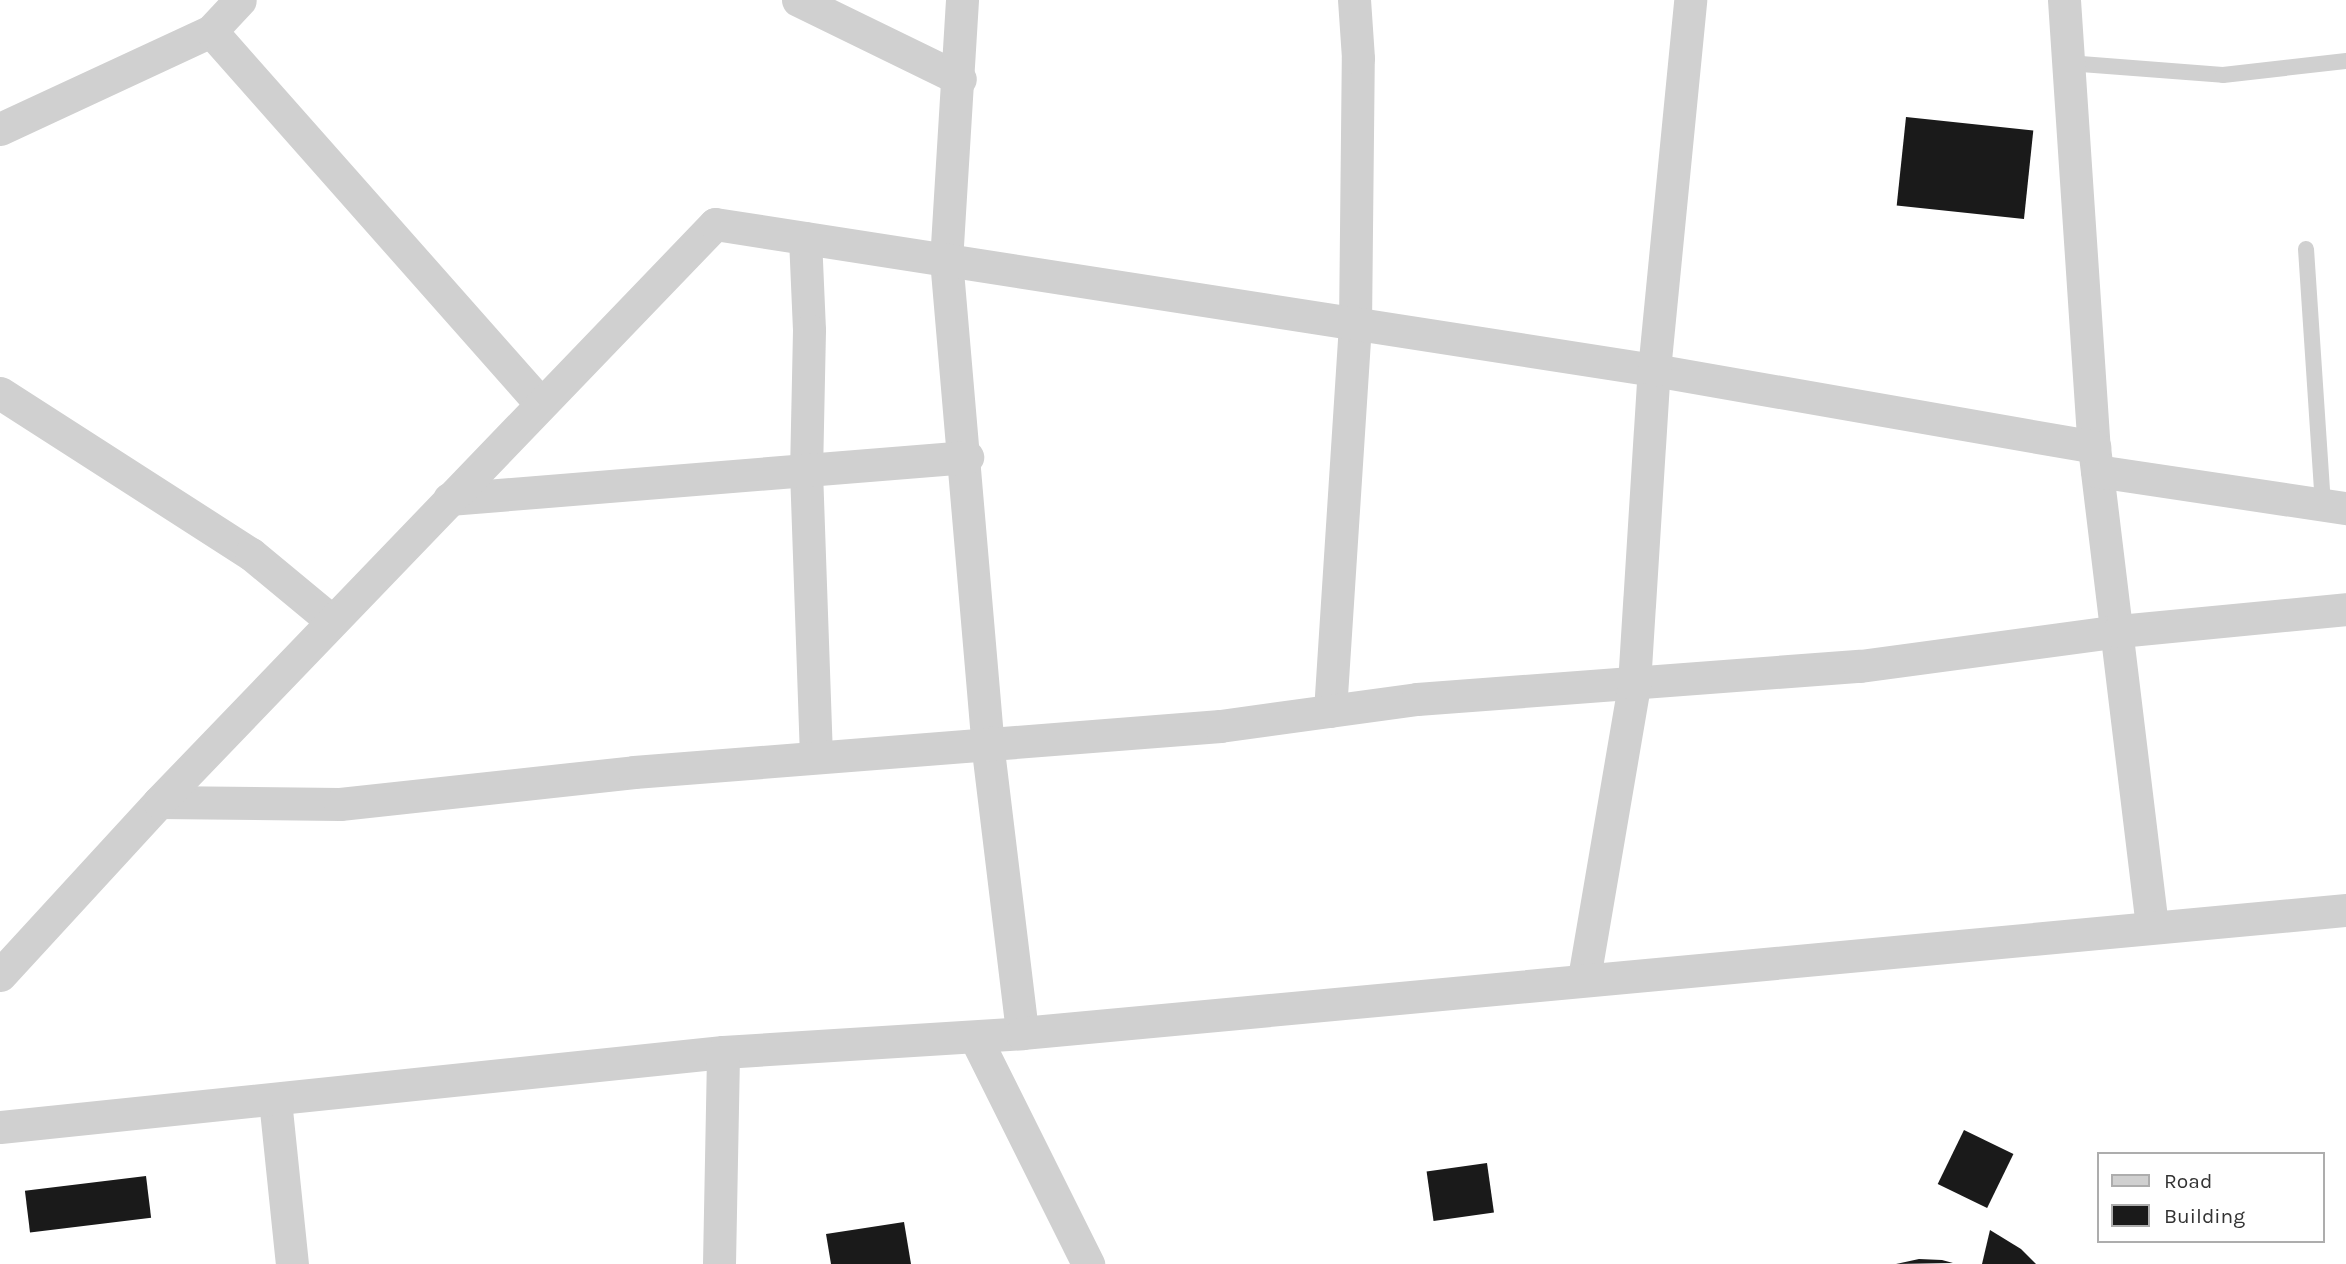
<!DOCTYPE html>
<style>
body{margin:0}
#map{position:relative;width:2346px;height:1264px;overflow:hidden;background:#fff;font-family:Karla,sans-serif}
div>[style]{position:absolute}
.building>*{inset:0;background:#1a1a1a;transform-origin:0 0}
.lane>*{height:16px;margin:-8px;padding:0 8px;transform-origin:8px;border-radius:8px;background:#d0d0d0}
.street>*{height:33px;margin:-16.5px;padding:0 16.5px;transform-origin:16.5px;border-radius:16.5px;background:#d0d0d0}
span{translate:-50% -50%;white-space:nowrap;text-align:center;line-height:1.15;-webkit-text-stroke:7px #fff;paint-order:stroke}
.legend{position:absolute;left:2097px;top:1152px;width:228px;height:91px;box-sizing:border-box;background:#fff;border:2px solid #adadad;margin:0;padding:9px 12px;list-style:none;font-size:21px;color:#333}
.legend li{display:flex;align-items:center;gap:14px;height:35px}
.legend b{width:35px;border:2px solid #adadad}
</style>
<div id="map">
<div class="building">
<div style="left:1906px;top:117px;width:128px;height:89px;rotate:6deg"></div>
<div style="left:1964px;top:1130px;width:55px;height:60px;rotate:26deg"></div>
<div style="left:1487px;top:1163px;width:50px;height:61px;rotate:82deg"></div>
<div style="left:146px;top:1176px;width:42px;height:122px;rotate:83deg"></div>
<div style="clip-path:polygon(904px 1222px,911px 1264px,831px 1264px,826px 1234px)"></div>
<div style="clip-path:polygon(1990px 1230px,2021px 1249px,2036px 1264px,1982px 1264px)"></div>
<div style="clip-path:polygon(1919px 1259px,1942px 1260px,1953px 1263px,1896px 1264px)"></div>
</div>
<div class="lane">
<div style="left:2068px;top:63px;width:155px;rotate:4.4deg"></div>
<div style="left:2223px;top:75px;width:124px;rotate:-6.5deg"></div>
<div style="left:2306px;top:249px;width:256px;rotate:86.2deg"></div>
</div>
<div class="street">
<div style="left:798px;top:0;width:180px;rotate:26deg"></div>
<div style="left:962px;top:0;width:259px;rotate:93.5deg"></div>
<div style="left:946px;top:259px;width:485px;rotate:85.1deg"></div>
<div style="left:987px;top:742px;width:293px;rotate:83.1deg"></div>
<div style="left:2064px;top:0;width:448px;rotate:86.2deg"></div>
<div style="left:2094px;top:447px;width:483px;rotate:83.1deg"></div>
<div style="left:211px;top:31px;width:498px;rotate:48.5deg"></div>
<div style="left:0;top:129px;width:233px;rotate:-24.9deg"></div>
<div style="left:211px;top:31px;width:42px;rotate:-46.9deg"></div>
<div style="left:805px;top:238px;width:92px;rotate:87.5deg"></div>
<div style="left:809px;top:330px;width:140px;rotate:91.2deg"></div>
<div style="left:806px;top:470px;width:286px;rotate:88deg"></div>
<div style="left:0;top:393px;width:298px;rotate:32.7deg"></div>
<div style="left:251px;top:554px;width:105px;rotate:39.6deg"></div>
<div style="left:2097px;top:471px;width:252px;rotate:8.5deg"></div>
<div style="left:449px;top:499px;width:520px;rotate:-4.64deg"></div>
<div style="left:1330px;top:711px;width:386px;rotate:-86.3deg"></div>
<div style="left:1355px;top:326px;width:268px;rotate:-89.4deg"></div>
<div style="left:1358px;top:58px;width:58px;rotate:-93.9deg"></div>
<div style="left:159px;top:802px;width:181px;rotate:0.6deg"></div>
<div style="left:340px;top:804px;width:296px;rotate:-6.2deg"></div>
<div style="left:634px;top:772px;width:588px;rotate:-4.49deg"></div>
<div style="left:1220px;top:726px;width:199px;rotate:-7.8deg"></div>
<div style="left:1417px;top:699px;width:444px;rotate:-4.3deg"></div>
<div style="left:1860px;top:666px;width:261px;rotate:-7.7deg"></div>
<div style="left:2119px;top:631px;width:228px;rotate:-5.5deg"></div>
<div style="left:0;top:975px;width:235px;rotate:-47.4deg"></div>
<div style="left:159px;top:802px;width:802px;rotate:-46.11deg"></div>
<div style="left:715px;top:224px;width:950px;rotate:8.84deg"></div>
<div style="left:1654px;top:370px;width:447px;rotate:9.9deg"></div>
<div style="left:1584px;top:978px;width:298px;rotate:-80.3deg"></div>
<div style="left:1634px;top:684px;width:315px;rotate:-86.4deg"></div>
<div style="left:1654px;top:370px;width:372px;rotate:-84.4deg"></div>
<div style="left:975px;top:1037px;width:254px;rotate:63.5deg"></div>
<div style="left:275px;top:1100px;width:165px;rotate:84.1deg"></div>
<div style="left:0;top:1127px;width:727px;rotate:-5.92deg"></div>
<div style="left:723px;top:1052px;width:300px;rotate:-3.6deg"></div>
<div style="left:1022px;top:1033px;width:1330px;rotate:-5.31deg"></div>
<div style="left:719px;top:1264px;width:212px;rotate:-88.9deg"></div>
</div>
<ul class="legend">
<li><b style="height:9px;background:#d0d0d0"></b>Road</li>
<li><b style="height:19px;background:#1a1a1a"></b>Building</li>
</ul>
</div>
